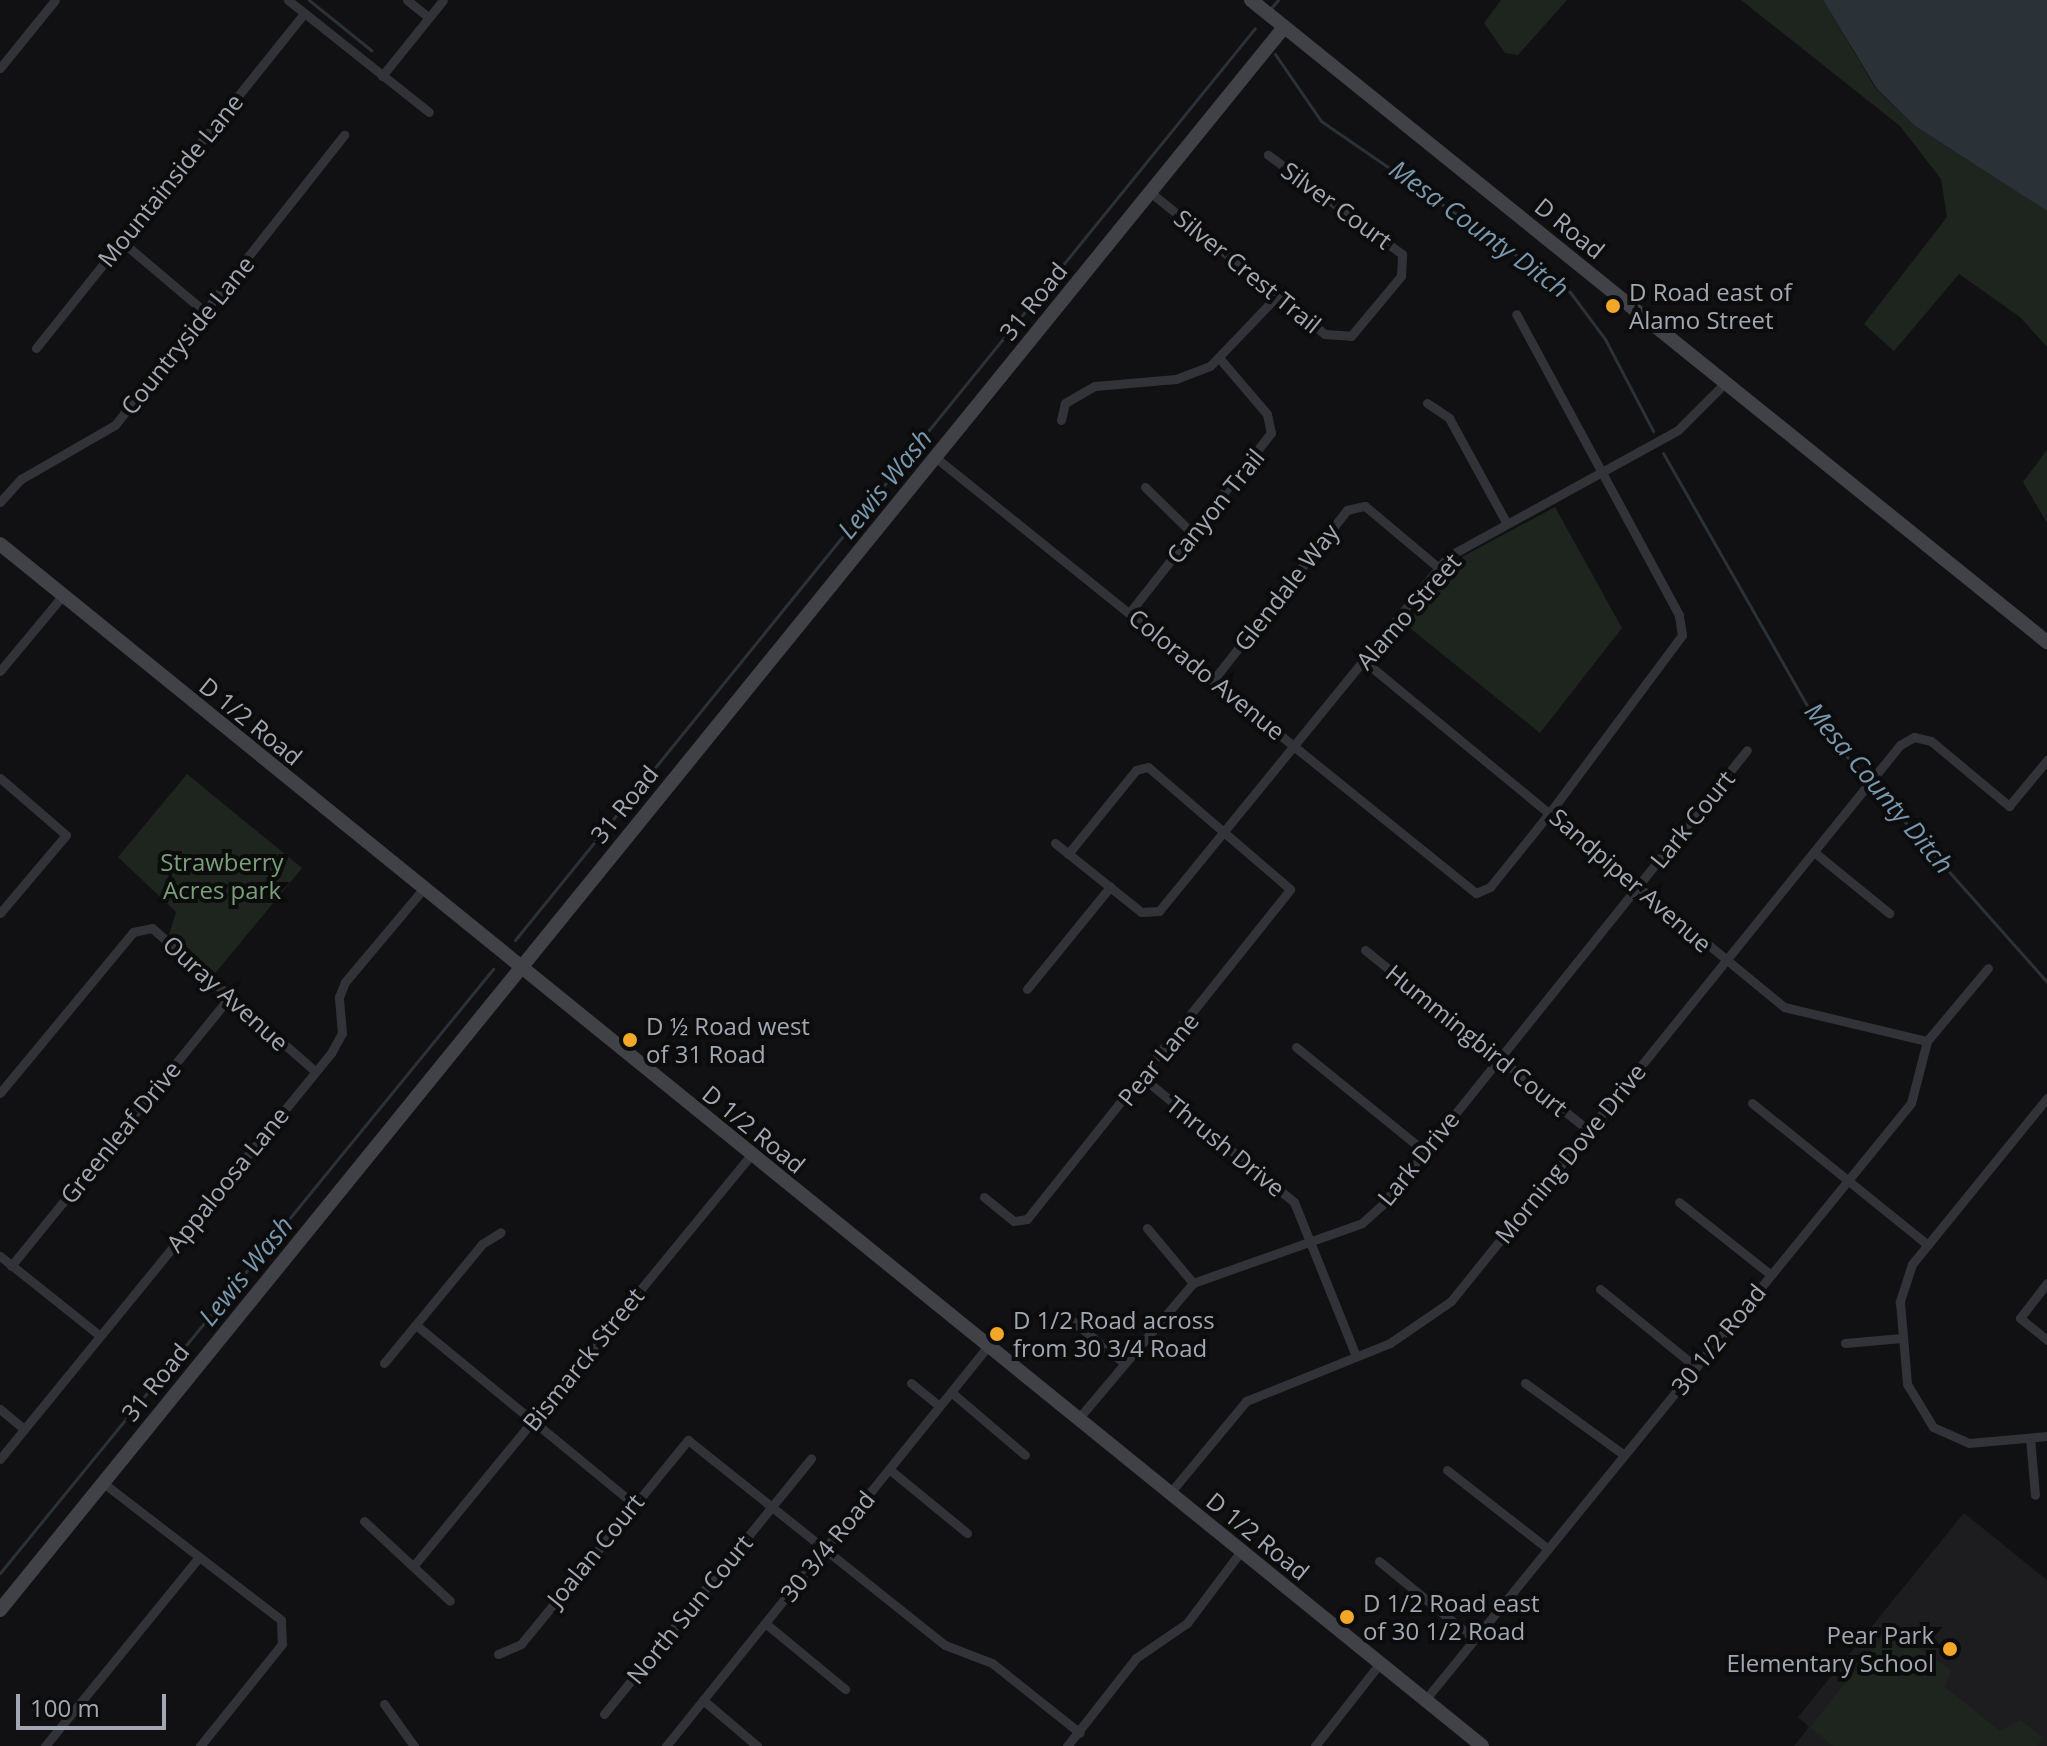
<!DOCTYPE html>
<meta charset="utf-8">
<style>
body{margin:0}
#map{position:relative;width:2047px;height:1746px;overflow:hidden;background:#111113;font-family:"Open Sans",sans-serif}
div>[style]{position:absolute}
.built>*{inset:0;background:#1d1d20}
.green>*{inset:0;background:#1d251e}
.water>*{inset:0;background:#2a3238}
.stream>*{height:3px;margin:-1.5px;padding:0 1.5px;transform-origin:1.5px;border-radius:1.5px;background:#2a3238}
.street>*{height:9px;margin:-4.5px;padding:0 4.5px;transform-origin:4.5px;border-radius:4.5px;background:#323338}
.secondary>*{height:14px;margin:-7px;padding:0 7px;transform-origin:7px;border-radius:7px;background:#404248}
.dots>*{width:22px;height:22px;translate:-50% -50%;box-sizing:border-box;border:4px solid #0c0c0d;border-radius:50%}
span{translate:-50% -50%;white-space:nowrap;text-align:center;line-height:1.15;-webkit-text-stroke:8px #0c0c0d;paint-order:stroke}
.street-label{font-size:24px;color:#a2a8b3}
.poi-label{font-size:24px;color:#a2a8b3}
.left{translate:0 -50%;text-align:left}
.right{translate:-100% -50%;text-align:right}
.park-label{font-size:24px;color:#799f7a}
.water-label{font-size:26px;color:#7898af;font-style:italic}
.scale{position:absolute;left:16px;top:1694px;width:150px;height:36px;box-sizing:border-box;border:4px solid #a2a8b3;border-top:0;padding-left:10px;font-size:24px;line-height:28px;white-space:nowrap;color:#a2a8b3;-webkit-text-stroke:6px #0c0c0d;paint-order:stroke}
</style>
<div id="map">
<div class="built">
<div style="clip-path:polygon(1964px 1513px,2047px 1580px,2047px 1746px,1794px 1746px,1809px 1727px,1798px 1717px)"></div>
</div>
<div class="green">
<div style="clip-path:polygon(1501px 0,1567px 0,1518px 55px,1505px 53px,1484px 23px)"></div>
<div style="clip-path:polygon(1741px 0,1823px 0,1876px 89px,1915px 126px,2047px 211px,2047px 347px,2020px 317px,1959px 274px,1894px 351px,1864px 324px,1947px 217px,1941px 179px,1900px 126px)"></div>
<div style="clip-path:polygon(2047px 450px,2047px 523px,2023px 482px)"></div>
<div style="clip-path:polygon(1555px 507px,1622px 628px,1540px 733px,1405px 624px,1460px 558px)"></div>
<div style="clip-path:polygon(187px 774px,302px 868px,212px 977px,169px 935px,176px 912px,118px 857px)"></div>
<div style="clip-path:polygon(1889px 1629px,1951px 1670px,1945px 1687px,2000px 1731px,2020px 1720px,2043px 1738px,2037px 1746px,1833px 1746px,1810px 1727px)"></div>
</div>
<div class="water">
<div style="clip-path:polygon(1823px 0,2047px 0,2047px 211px,1915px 126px,1877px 89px)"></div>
</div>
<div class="stream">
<div style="left:309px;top:0;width:80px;rotate:38.9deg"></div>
<div style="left:1271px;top:8px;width:11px;rotate:-49deg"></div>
<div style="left:1275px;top:54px;width:81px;rotate:55.5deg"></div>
<div style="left:1321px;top:121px;width:302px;rotate:34.5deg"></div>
<div style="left:1570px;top:292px;width:59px;rotate:53.3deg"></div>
<div style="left:1605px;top:339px;width:104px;rotate:62.4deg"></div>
<div style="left:1663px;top:453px;width:311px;rotate:60.3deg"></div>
<div style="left:1817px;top:723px;width:346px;rotate:48.4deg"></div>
<div style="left:515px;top:940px;width:1174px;rotate:-50.94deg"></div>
<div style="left:0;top:1573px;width:780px;rotate:-50.78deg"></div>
</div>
<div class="street">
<div style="left:288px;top:0;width:180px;rotate:38.5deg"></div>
<div style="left:407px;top:0;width:28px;rotate:39deg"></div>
<div style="left:0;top:68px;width:87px;rotate:-51deg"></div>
<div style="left:382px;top:76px;width:97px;rotate:-51.2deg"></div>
<div style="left:1150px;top:192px;width:225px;rotate:39.1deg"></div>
<div style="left:1325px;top:334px;width:26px;rotate:4deg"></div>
<div style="left:1351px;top:336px;width:78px;rotate:-50.2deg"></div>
<div style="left:1401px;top:276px;width:22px;rotate:-87deg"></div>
<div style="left:1402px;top:254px;width:167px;rotate:-143.5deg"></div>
<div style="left:121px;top:241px;width:110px;rotate:40.2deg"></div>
<div style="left:36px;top:348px;width:429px;rotate:-51.3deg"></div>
<div style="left:1427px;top:403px;width:27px;rotate:34deg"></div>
<div style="left:1449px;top:418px;width:119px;rotate:61.3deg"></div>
<div style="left:1061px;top:420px;width:17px;rotate:-77deg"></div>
<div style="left:1065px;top:403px;width:34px;rotate:-30deg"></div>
<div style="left:1095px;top:386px;width:81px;rotate:-4.9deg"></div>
<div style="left:1176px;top:379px;width:36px;rotate:-21deg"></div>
<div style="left:1210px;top:366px;width:98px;rotate:-46.2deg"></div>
<div style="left:935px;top:457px;width:695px;rotate:38.87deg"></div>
<div style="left:1476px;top:893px;width:15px;rotate:-23deg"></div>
<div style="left:1490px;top:887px;width:97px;rotate:-51.2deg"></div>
<div style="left:1551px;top:811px;width:219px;rotate:-53.3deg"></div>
<div style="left:1682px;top:635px;width:20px;rotate:-99deg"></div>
<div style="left:1679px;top:615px;width:342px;rotate:-118.4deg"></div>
<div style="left:1145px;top:487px;width:66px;rotate:44.4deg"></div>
<div style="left:0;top:502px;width:31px;rotate:-48deg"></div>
<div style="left:21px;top:479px;width:108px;rotate:-29.9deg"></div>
<div style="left:115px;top:425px;width:370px;rotate:-51.7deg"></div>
<div style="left:1130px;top:612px;width:228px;rotate:-51.8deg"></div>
<div style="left:1271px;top:433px;width:19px;rotate:-102deg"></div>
<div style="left:1267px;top:414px;width:72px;rotate:-130.5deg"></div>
<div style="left:1364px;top:661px;width:544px;rotate:39.48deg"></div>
<div style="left:1784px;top:1007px;width:147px;rotate:13.4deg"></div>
<div style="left:0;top:671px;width:99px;rotate:-50.3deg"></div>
<div style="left:1214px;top:679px;width:215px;rotate:-51.8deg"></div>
<div style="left:1347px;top:510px;width:18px;rotate:-13deg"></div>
<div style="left:1365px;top:506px;width:97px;rotate:40deg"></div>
<div style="left:0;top:778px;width:87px;rotate:40.8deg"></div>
<div style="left:66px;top:835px;width:102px;rotate:130.2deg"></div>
<div style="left:1055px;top:843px;width:110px;rotate:38.7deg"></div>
<div style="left:1141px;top:912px;width:18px;rotate:-3deg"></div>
<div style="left:1159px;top:911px;width:458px;rotate:-50.8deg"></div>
<div style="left:1449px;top:556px;width:261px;rotate:-28.8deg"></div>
<div style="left:1678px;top:430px;width:68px;rotate:-45deg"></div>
<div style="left:1814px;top:852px;width:97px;rotate:39.1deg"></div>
<div style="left:1365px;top:950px;width:287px;rotate:38.9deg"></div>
<div style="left:1027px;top:989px;width:132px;rotate:-50.9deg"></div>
<div style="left:1296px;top:1047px;width:165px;rotate:39.1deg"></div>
<div style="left:1143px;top:1078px;width:195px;rotate:39.4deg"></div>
<div style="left:1294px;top:1202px;width:164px;rotate:68.1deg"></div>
<div style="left:0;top:1093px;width:209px;rotate:-50.4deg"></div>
<div style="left:133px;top:932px;width:19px;rotate:-12deg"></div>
<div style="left:152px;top:928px;width:217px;rotate:41.3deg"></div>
<div style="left:2047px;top:1098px;width:214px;rotate:129.1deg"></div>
<div style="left:1912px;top:1264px;width:40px;rotate:108deg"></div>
<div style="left:1900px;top:1302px;width:82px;rotate:85.1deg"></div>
<div style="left:1907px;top:1384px;width:50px;rotate:58.8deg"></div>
<div style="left:1933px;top:1427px;width:39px;rotate:24deg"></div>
<div style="left:1969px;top:1443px;width:78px;rotate:-5.1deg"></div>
<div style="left:1752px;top:1103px;width:226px;rotate:38.9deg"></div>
<div style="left:984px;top:1197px;width:38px;rotate:39deg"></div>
<div style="left:1014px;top:1221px;width:13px;rotate:-9deg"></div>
<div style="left:1027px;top:1219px;width:422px;rotate:-51.4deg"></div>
<div style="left:1290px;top:889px;width:187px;rotate:-139.3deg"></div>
<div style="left:1148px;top:767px;width:12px;rotate:166deg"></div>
<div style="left:1136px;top:770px;width:108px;rotate:129deg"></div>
<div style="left:1679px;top:1202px;width:117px;rotate:38.4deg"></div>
<div style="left:1147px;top:1228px;width:72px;rotate:50.1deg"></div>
<div style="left:0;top:1256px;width:127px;rotate:38.6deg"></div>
<div style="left:11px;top:1266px;width:345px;rotate:-50.9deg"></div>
<div style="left:2047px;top:1283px;width:44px;rotate:127.6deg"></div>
<div style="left:2020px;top:1318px;width:35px;rotate:39deg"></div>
<div style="left:1600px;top:1289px;width:124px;rotate:39.1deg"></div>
<div style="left:1070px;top:1319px;width:68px;rotate:39.1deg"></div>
<div style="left:416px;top:1325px;width:281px;rotate:39.4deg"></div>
<div style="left:1845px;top:1343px;width:57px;rotate:-5deg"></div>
<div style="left:384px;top:1363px;width:154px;rotate:-50.5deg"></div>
<div style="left:482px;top:1244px;width:22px;rotate:-32deg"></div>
<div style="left:911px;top:1383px;width:36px;rotate:39deg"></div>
<div style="left:1525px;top:1383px;width:122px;rotate:36deg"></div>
<div style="left:951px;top:1392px;width:97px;rotate:40.4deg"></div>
<div style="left:0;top:1409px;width:31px;rotate:40deg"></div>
<div style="left:1078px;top:1419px;width:178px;rotate:-49.8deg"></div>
<div style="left:1193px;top:1283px;width:179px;rotate:-19.5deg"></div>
<div style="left:1362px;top:1223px;width:27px;rotate:-42deg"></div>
<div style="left:1382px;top:1205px;width:583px;rotate:-51.26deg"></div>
<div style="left:2030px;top:1438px;width:57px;rotate:85deg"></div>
<div style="left:0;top:1459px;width:524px;rotate:-50.81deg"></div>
<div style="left:331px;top:1053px;width:23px;rotate:-61deg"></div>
<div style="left:342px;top:1033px;width:36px;rotate:-95deg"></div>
<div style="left:339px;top:997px;width:16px;rotate:-68deg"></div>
<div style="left:345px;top:982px;width:121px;rotate:-50deg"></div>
<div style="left:889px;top:1469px;width:101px;rotate:39.4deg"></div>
<div style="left:1447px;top:1470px;width:128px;rotate:38deg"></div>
<div style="left:102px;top:1482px;width:226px;rotate:37.6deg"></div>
<div style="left:281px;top:1620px;width:24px;rotate:88deg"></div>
<div style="left:282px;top:1644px;width:131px;rotate:128.8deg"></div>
<div style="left:1170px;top:1493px;width:119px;rotate:-50.4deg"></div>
<div style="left:1246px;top:1401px;width:155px;rotate:-21.9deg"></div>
<div style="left:1390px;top:1343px;width:74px;rotate:-34.5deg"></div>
<div style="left:1451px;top:1301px;width:715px;rotate:-51.08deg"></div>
<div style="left:1900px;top:745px;width:16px;rotate:-30deg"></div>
<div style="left:1914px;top:737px;width:17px;rotate:13deg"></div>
<div style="left:1931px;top:741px;width:102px;rotate:39.8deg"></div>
<div style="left:2009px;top:806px;width:60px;rotate:-50.4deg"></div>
<div style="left:364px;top:1521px;width:117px;rotate:42.9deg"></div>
<div style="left:1379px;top:1561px;width:123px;rotate:39.4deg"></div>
<div style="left:415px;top:1564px;width:529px;rotate:-50.6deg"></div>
<div style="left:765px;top:1623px;width:104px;rotate:39.5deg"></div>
<div style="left:498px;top:1654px;width:25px;rotate:-23deg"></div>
<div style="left:521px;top:1644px;width:264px;rotate:-50.7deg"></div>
<div style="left:688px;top:1440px;width:329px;rotate:38.6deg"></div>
<div style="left:945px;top:1645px;width:50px;rotate:21deg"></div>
<div style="left:992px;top:1663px;width:112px;rotate:38.5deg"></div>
<div style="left:703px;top:1700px;width:71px;rotate:40.4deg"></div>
<div style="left:1425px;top:1700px;width:770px;rotate:-50.85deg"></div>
<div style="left:1911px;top:1103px;width:64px;rotate:-75.5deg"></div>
<div style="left:1927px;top:1041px;width:95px;rotate:-50.1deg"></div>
<div style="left:384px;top:1704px;width:52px;rotate:54.5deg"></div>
<div style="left:604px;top:1714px;width:329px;rotate:-51deg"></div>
<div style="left:45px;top:1746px;width:244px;rotate:-50.8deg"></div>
<div style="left:666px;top:1746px;width:514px;rotate:-51.17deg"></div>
<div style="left:1067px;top:1746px;width:112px;rotate:-51.9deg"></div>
<div style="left:1136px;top:1658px;width:62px;rotate:-34.5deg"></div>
<div style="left:1187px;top:1623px;width:90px;rotate:-53.1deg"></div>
<div style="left:1315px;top:1746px;width:105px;rotate:-51.9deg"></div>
</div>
<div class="secondary">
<div style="left:1251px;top:0;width:1023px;rotate:38.89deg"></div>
<div style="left:0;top:544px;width:1908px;rotate:39.04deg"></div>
<div style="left:0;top:1610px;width:2038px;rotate:-50.95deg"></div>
</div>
<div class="dots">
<div style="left:1613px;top:306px;background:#f2a729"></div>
<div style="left:630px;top:1040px;background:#f2a729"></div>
<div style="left:997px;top:1334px;background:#f2a729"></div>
<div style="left:1347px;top:1617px;background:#f2a729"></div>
<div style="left:1950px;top:1649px;background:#f2a729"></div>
</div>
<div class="street-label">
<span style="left:170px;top:180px;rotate:-51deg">Mountainside Lane</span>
<span style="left:1337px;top:205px;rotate:36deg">Silver Court</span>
<span style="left:1570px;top:228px;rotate:39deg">D Road</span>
<span style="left:1248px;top:271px;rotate:39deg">Silver Crest Trail</span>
<span style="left:1033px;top:301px;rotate:-51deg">31 Road</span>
<span style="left:187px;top:335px;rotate:-51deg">Countryside Lane</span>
<span style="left:1215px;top:506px;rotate:-51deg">Canyon Trail</span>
<span style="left:1286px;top:587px;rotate:-52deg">Glendale Way</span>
<span style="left:1408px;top:611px;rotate:-49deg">Alamo Street</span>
<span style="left:1207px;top:674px;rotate:39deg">Colorado Avenue</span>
<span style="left:251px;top:721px;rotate:39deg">D 1/2 Road</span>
<span style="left:624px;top:804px;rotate:-51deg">31 Road</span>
<span style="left:1692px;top:819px;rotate:-51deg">Lark Court</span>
<span style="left:1631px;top:880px;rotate:41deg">Sandpiper Avenue</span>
<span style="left:226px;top:993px;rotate:42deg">Ouray Avenue</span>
<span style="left:1477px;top:1040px;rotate:39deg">Hummingbird Court</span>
<span style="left:1158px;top:1059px;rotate:-51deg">Pear Lane</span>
<span style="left:754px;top:1129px;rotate:39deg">D 1/2 Road</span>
<span style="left:120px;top:1132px;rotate:-51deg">Greenleaf Drive</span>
<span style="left:1226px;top:1146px;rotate:39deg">Thrush Drive</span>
<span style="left:1570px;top:1153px;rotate:-51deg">Morning Dove Drive</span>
<span style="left:1418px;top:1158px;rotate:-51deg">Lark Drive</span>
<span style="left:227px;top:1179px;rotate:-51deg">Appaloosa Lane</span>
<span style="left:1718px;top:1339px;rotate:-51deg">30 1/2 Road</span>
<span style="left:583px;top:1359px;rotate:-51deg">Bismarck Street</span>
<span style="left:155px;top:1382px;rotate:-51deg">31 Road</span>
<span style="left:1258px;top:1536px;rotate:39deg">D 1/2 Road</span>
<span style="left:827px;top:1546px;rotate:-51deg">30 3/4 Road</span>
<span style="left:595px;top:1550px;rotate:-51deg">Joalan Court</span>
<span style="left:689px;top:1609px;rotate:-51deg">North Sun Court</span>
</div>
<div class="poi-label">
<span class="left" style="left:1629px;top:306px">D Road east of<br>Alamo Street</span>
<span class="left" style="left:646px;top:1040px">D ½ Road west<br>of 31 Road</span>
<span class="left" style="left:1013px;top:1334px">D 1/2 Road across<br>from 30 3/4 Road</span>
<span class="left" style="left:1363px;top:1617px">D 1/2 Road east<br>of 30 1/2 Road</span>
<span class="right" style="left:1934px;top:1649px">Pear Park<br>Elementary School</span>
</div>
<div class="park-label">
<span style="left:222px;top:876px">Strawberry<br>Acres park</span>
</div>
<div class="water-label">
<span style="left:1479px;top:229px;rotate:36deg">Mesa County Ditch</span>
<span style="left:885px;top:484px;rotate:-51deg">Lewis Wash</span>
<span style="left:1879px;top:788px;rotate:50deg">Mesa County Ditch</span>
<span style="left:246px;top:1271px;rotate:-51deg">Lewis Wash</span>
</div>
<div class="scale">100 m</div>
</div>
